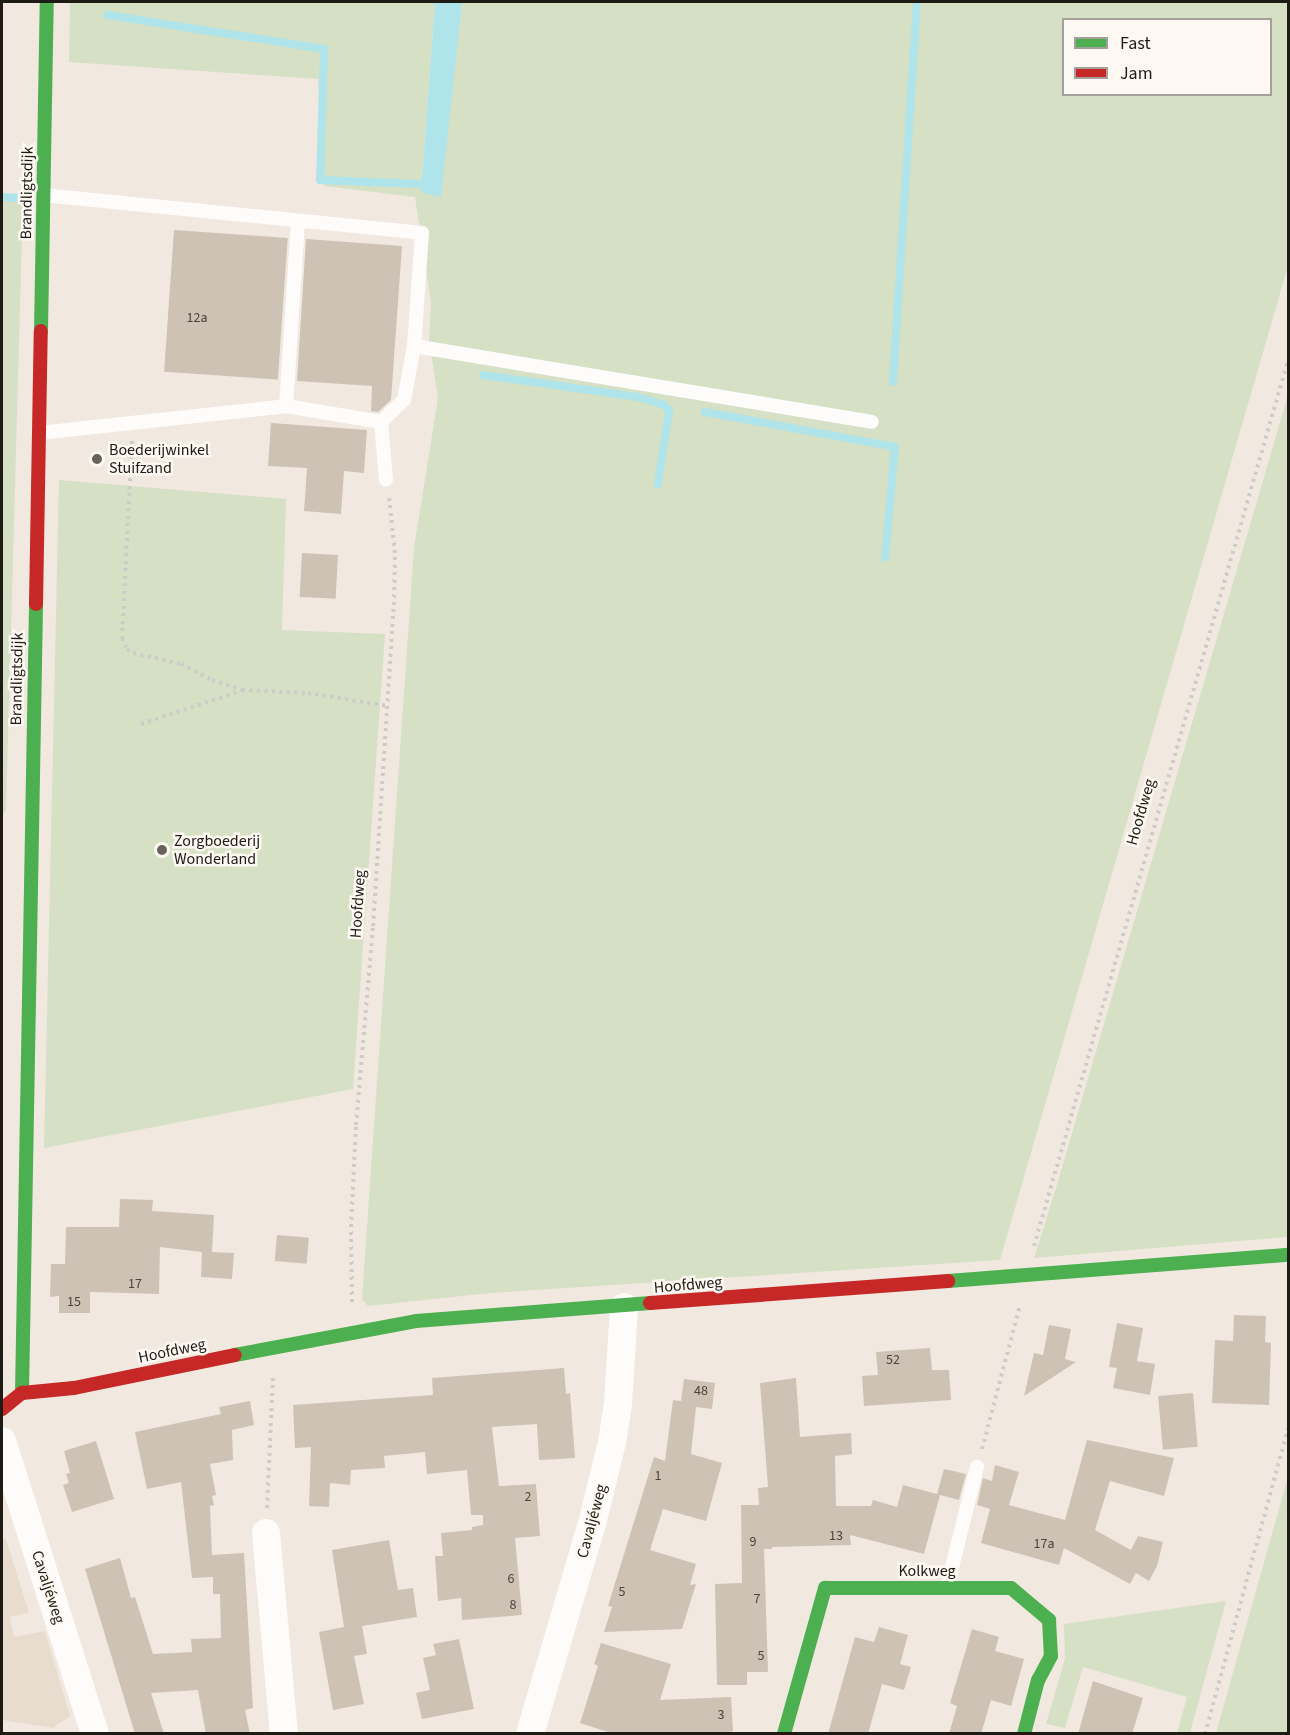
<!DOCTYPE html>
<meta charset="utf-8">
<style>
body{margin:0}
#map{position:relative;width:1290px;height:1735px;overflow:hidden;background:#f1e9e0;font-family:"Source Sans 3",sans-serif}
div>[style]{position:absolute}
.education>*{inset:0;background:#e8dcce}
.green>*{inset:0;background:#d6e0c5}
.water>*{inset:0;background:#afe4ea}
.stream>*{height:8px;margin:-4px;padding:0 4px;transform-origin:4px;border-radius:4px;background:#afe4ea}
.building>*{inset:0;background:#cec2b5;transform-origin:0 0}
.path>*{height:4px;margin-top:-2px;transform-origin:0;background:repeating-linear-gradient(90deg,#ceccc8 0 3px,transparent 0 7.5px)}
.lane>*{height:14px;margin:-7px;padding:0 7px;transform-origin:7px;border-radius:7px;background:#fdfcfa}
.street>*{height:28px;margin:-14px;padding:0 14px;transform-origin:14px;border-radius:14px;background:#fdfcfa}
.fast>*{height:14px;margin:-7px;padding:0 7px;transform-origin:7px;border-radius:7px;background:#4caf50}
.jam>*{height:14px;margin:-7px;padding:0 7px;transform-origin:7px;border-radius:7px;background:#c62828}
.dots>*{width:16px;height:16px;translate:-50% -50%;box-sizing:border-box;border:3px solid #fdf8f2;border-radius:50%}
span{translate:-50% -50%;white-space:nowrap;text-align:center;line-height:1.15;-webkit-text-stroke:5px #fdf8f2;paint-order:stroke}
.number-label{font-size:14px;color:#4a443c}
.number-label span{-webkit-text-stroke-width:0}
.street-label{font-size:16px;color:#1e1a14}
.poi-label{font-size:16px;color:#1e1a14}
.left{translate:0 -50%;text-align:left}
.frame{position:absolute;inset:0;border:3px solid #1e1a14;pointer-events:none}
.legend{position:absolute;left:1062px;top:18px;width:210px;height:78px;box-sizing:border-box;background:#fdf8f2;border:2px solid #a49f99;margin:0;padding:8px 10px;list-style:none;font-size:18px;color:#1e1a14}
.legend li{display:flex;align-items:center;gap:12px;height:30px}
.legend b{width:30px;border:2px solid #a49f99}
</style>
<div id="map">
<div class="education">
<div style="clip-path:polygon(2px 1539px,6px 1539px,29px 1613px,10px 1617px,14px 1637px,45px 1631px,70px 1716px,53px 1728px,2px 1720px)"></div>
</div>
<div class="green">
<div style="clip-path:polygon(evenodd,70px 2px,435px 2px,421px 191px,460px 20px,462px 2px,1288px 2px,1288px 266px,1000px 1260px,490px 1293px,368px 1306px,362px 1299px,414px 548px,438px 398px,429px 340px,431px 303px,415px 197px,324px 186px,318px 79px,69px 62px,70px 2px,1064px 20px,1270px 20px,1270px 94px,1064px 94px,1064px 20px)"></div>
<div style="clip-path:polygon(2px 197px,23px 198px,6px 809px,2px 817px)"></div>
<div style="clip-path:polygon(1288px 395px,1288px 1237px,1034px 1258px,1056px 1188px)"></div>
<div style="clip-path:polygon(59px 480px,286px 499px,282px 630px,385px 634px,353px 1089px,44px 1148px)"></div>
<div style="clip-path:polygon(1288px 1477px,1288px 1733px,1216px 1733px)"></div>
<div style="clip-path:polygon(1226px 1601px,1190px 1733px,1177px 1733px,1187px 1697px,1083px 1667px,1065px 1728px,1046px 1724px,1065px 1659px,1064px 1624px)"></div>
</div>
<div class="water">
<div style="clip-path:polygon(435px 2px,462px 2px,441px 197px,421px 192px)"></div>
</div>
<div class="stream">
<div style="left:107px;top:15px;width:220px;rotate:8.9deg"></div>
<div style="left:324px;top:49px;width:131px;rotate:91.7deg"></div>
<div style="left:320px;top:180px;width:102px;rotate:2.2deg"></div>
<div style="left:2px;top:197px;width:21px;rotate:3deg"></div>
<div style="left:483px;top:375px;width:157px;rotate:8.1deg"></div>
<div style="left:638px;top:397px;width:27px;rotate:17deg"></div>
<div style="left:664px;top:405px;width:8px;rotate:50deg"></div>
<div style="left:669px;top:411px;width:74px;rotate:98.6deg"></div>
<div style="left:893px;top:382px;width:381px;rotate:-86.4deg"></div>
<div style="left:705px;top:412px;width:193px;rotate:10.4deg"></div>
<div style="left:895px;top:447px;width:111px;rotate:95.1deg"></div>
</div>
<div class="building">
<div style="left:174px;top:230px;width:114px;height:142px;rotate:4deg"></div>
<div style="clip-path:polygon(306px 239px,402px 246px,391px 400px,378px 412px,371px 411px,372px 386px,297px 381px)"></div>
<div style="clip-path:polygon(271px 423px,367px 430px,364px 473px,344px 471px,341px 514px,304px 511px,307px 468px,268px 466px)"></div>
<div style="left:302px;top:553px;width:36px;height:44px;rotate:3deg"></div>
<div style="clip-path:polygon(120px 1199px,153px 1200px,152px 1211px,214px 1215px,212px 1252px,234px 1253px,232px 1279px,201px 1277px,202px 1252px,160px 1247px,159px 1294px,90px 1292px,90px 1313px,59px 1313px,59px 1296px,50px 1297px,51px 1264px,65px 1264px,66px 1227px,119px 1227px)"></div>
<div style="left:277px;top:1235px;width:32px;height:26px;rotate:5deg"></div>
<div style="clip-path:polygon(1234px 1315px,1266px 1316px,1265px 1342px,1271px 1343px,1269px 1405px,1212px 1403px,1215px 1340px,1233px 1341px)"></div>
<div style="clip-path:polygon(1117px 1323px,1143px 1328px,1137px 1361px,1155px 1364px,1150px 1395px,1113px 1388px,1117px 1368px,1109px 1367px)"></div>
<div style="clip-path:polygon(1049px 1325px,1071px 1329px,1065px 1359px,1076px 1362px,1024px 1396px,1034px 1353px,1043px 1355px)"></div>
<div style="clip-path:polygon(930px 1348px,932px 1370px,949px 1370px,951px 1400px,864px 1406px,862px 1376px,878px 1375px,876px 1352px)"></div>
<div style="clip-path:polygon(564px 1368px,566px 1394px,570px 1393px,575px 1458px,539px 1460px,537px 1424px,492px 1427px,499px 1486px,536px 1484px,540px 1536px,515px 1538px,522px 1615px,462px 1620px,461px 1598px,438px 1601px,435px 1556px,443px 1556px,441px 1533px,472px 1530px,472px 1527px,483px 1525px,483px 1515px,471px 1515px,467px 1470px,427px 1474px,425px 1452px,384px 1456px,385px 1468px,351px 1470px,350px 1485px,330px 1483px,329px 1507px,309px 1506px,311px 1447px,295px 1448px,293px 1405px,433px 1395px,432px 1378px)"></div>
<div style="clip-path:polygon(796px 1378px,800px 1437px,851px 1433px,852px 1454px,835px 1456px,836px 1506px,871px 1506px,873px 1500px,897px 1507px,903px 1485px,937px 1494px,944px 1469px,966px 1474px,959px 1500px,940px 1495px,924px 1554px,850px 1535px,851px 1545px,772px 1547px,772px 1549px,764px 1549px,768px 1672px,747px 1672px,747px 1685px,717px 1685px,715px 1584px,742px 1583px,741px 1505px,759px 1505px,758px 1488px,768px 1487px,760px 1383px)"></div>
<div style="clip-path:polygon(684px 1379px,715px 1383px,712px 1409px,696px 1407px,691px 1454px,722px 1463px,706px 1521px,663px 1509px,650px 1550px,696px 1564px,690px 1585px,696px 1584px,682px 1629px,604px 1632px,612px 1607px,608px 1606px,654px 1457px,665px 1461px,673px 1400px,681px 1401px)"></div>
<div style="left:1193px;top:1393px;width:54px;height:35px;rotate:85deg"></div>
<div style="clip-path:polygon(250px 1401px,254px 1425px,232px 1430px,233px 1460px,210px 1464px,216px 1495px,212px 1496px,214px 1505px,210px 1506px,212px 1555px,244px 1553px,253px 1708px,245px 1710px,250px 1734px,206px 1734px,198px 1690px,151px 1693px,164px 1734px,135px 1734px,85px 1569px,120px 1558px,131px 1598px,135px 1597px,153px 1654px,192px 1652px,191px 1639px,221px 1638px,220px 1594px,213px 1594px,213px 1577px,192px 1578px,181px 1482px,147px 1489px,135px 1432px,221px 1414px,219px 1407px)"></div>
<div style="clip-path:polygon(1087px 1440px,1174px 1458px,1164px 1496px,1110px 1481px,1095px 1530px,1131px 1550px,1138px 1536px,1163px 1542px,1157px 1566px,1149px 1581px,1136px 1573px,1130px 1584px,1064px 1548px,1059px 1565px,981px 1543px,990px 1509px,977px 1505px,983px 1478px,992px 1481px,995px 1465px,1019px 1472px,1009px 1505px,1065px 1520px)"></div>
<div style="clip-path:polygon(96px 1441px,114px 1499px,72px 1512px,63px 1485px,69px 1483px,66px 1474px,70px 1473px,64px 1451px)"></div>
<div style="clip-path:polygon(389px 1540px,398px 1590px,413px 1588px,417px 1617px,362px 1626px,367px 1654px,354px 1656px,364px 1704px,333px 1710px,319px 1632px,344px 1627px,332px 1550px)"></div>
<div style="clip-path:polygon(879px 1627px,908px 1635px,900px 1664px,911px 1667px,904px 1690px,882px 1684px,868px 1734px,828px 1734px,855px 1637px,874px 1642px)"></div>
<div style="clip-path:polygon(972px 1629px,999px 1637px,995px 1651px,1024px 1659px,1011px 1706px,991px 1700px,981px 1734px,949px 1734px,957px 1706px,950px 1703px)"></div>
<div style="clip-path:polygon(459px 1639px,474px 1709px,422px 1719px,416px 1693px,430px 1690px,423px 1658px,436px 1655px,433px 1644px)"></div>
<div style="clip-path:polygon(601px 1643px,671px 1664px,660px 1700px,731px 1697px,733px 1731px,719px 1734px,614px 1734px,580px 1723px,598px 1666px,594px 1664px)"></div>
<div style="clip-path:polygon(1093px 1681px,1143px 1698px,1132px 1734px,1078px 1734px)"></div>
</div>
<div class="path">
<div style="left:132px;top:441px;width:197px;rotate:92.9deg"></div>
<div style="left:122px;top:638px;width:12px;rotate:66deg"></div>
<div style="left:127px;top:649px;width:7px;rotate:34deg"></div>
<div style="left:133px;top:653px;width:49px;rotate:12.9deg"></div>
<div style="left:181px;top:664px;width:35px;rotate:27deg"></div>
<div style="left:212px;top:680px;width:32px;rotate:18deg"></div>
<div style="left:242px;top:690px;width:66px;rotate:2.6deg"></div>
<div style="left:308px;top:693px;width:81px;rotate:9.2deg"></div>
<div style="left:141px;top:724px;width:108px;rotate:-18.4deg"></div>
<div style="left:1034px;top:1246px;width:922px;rotate:-74deg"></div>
<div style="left:352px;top:1302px;width:75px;rotate:-90.8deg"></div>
<div style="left:351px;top:1227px;width:102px;rotate:-87.2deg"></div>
<div style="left:356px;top:1125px;width:200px;rotate:-85.1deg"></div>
<div style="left:373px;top:926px;width:322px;rotate:-86.3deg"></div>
<div style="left:394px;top:605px;width:52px;rotate:-88.9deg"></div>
<div style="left:395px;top:553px;width:55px;rotate:-96.2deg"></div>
<div style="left:982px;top:1449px;width:149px;rotate:-75.2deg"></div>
<div style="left:267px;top:1508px;width:130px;rotate:-87.4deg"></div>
<div style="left:1205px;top:1734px;width:317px;rotate:-74.8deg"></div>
</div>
<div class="lane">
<div style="left:43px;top:195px;width:381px;rotate:5.7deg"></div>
<div style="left:422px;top:233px;width:113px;rotate:94deg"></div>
<div style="left:414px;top:346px;width:464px;rotate:9.4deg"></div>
<div style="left:298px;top:221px;width:185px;rotate:93.7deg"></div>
<div style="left:286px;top:406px;width:96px;rotate:9.6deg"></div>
<div style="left:381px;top:422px;width:58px;rotate:85.1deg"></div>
<div style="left:381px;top:422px;width:32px;rotate:-44deg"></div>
<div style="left:404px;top:400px;width:55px;rotate:-79.5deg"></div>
<div style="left:39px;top:433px;width:248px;rotate:-6.2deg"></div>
<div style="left:947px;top:1587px;width:124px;rotate:-76deg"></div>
</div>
<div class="street">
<div style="left:2px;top:1441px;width:307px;rotate:72.4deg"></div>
<div style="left:266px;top:1533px;width:202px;rotate:84.9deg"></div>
<div style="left:530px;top:1734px;width:219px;rotate:-73.6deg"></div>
<div style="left:592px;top:1524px;width:84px;rotate:-76.3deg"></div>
<div style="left:612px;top:1442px;width:39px;rotate:-81deg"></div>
<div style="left:618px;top:1403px;width:96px;rotate:-86.4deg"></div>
</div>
<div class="fast">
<div style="left:41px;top:331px;width:329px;rotate:-89deg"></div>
<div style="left:948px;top:1281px;width:341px;rotate:-4.4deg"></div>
<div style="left:235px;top:1355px;width:184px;rotate:-10.6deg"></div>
<div style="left:416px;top:1321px;width:235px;rotate:-4.4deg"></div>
<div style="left:22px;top:1393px;width:789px;rotate:-88.98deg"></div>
<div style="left:784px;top:1734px;width:152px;rotate:-74.3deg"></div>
<div style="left:825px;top:1588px;width:186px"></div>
<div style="left:1011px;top:1588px;width:50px;rotate:40.1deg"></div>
<div style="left:1049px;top:1620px;width:36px;rotate:87deg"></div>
<div style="left:1051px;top:1656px;width:27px;rotate:118deg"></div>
<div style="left:1038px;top:1680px;width:56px;rotate:104.5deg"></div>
</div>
<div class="jam">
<div style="left:36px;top:604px;width:273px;rotate:-89deg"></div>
<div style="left:650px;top:1303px;width:299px;rotate:-4.2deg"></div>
<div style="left:2px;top:1409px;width:26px;rotate:-39deg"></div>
<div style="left:22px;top:1393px;width:52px;rotate:-5.5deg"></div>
<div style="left:74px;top:1388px;width:164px;rotate:-11.6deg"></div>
</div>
<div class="dots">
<div style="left:97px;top:459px;background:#68625b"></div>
<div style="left:162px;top:850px;background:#68625b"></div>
</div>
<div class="number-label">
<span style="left:197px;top:318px">12a</span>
<span style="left:135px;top:1284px">17</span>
<span style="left:74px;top:1302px">15</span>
<span style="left:893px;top:1360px">52</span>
<span style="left:701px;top:1391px">48</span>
<span style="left:658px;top:1476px">1</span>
<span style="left:528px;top:1497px">2</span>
<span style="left:836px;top:1536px">13</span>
<span style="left:753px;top:1542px">9</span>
<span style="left:1044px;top:1544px">17a</span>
<span style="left:511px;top:1579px">6</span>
<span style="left:622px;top:1592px">5</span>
<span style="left:757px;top:1599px">7</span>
<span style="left:513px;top:1605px">8</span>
<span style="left:761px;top:1656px">5</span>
<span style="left:721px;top:1715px">3</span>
</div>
<div class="street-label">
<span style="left:27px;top:193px;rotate:-89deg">Brandligtsdijk</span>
<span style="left:17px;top:679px;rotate:-89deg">Brandligtsdijk</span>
<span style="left:1141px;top:812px;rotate:-74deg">Hoofdweg</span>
<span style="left:358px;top:904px;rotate:-86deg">Hoofdweg</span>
<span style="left:688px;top:1285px;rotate:-5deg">Hoofdweg</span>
<span style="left:172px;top:1351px;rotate:-12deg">Hoofdweg</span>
<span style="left:592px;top:1521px;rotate:-75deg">Cavaljéweg</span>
<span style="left:927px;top:1571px">Kolkweg</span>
<span style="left:48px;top:1587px;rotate:72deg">Cavaljéweg</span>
</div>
<div class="poi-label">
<span class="left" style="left:109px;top:459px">Boederijwinkel<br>Stuifzand</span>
<span class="left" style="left:174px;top:850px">Zorgboederij<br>Wonderland</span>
</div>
<div class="frame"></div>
<ul class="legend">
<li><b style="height:8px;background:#4caf50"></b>Fast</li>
<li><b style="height:8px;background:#c62828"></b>Jam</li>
</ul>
</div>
